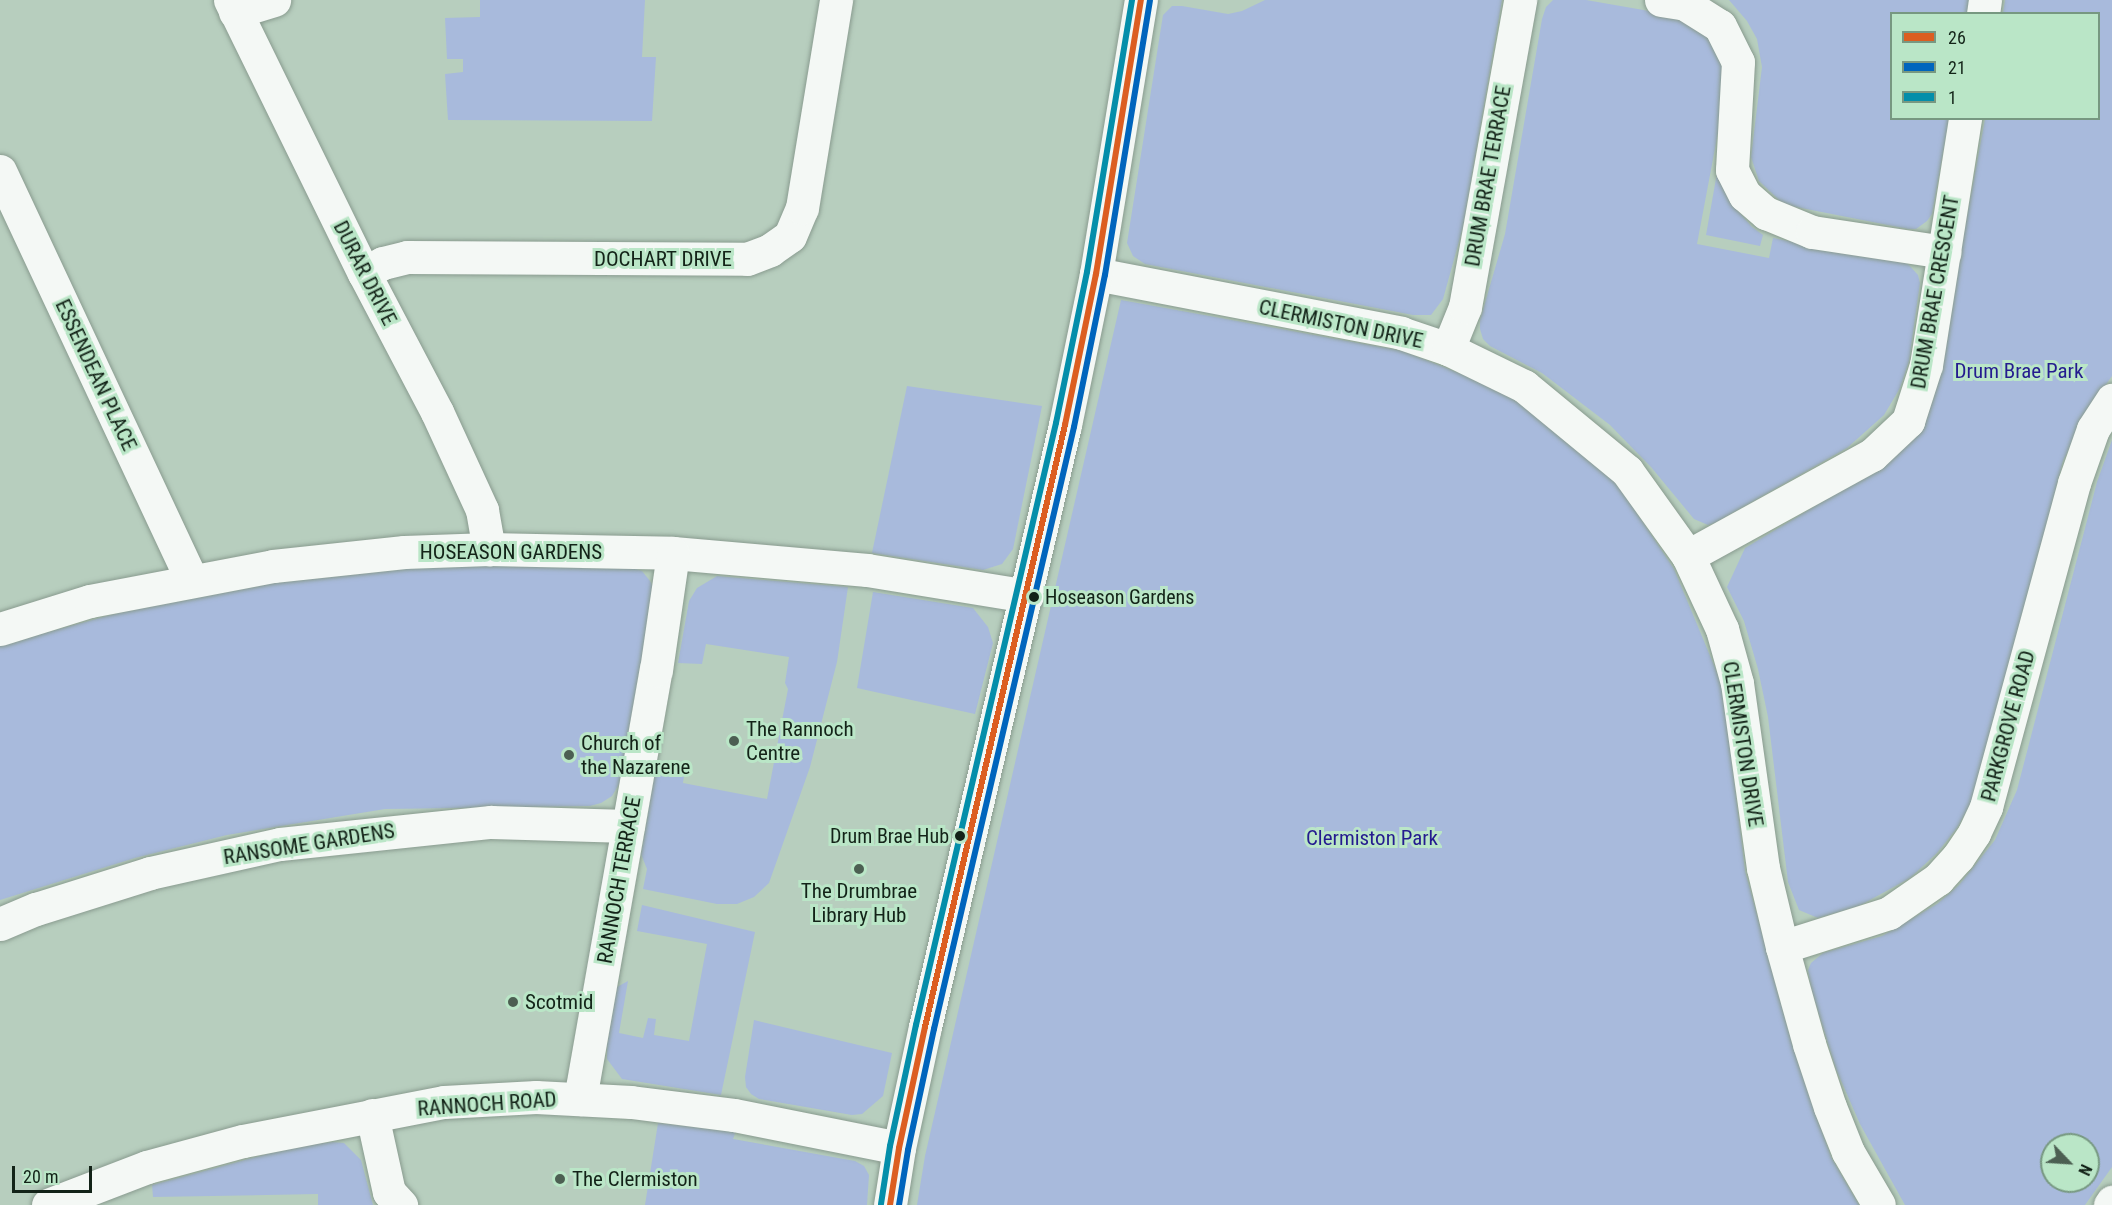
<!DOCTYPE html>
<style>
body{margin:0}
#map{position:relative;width:2112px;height:1205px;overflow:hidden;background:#b7cebe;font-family:"Roboto Condensed",sans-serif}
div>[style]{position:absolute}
.green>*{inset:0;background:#a8badc}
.roads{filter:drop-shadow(0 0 2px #899b8f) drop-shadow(0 0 2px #899b8f)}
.minor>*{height:33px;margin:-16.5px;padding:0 16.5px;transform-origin:16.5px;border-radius:16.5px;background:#f4f8f5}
.bus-1>*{height:6px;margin:-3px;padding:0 3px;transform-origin:3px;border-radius:3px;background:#dc5e21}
.bus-2>*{height:6px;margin:-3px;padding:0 3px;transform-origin:3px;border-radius:3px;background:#0065bd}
.bus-3>*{height:6px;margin:-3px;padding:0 3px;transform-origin:3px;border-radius:3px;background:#048eaa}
.dots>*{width:16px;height:16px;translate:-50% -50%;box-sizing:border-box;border:3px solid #bae6c7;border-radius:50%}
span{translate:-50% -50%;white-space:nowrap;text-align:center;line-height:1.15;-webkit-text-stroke:6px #bae6c7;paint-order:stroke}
.bus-label{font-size:20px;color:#132318}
.left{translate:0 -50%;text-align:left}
.right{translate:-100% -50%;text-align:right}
.street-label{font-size:21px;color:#132318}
.park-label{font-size:21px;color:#241b8f}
.poi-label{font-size:21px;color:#132318}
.legend{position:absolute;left:1890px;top:12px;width:210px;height:108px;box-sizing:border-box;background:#bae6c7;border:2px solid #779881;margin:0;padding:8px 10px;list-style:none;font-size:18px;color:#132318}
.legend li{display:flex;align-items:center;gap:12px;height:30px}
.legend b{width:30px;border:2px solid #779881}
.north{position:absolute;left:2040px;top:1133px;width:60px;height:60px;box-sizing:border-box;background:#bae6c7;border:2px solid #779881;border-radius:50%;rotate:115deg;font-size:16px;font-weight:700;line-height:24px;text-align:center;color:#132318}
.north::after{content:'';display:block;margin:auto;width:21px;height:27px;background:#4c5f52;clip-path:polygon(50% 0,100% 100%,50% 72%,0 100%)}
.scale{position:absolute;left:12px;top:1166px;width:80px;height:27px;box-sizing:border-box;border:3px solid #132318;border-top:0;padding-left:8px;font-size:18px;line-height:21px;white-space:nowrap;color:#132318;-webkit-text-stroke:4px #bae6c7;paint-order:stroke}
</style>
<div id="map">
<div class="green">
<div style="clip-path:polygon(480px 0,645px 0,642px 57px,656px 57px,652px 121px,448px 120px,445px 74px,463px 72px,463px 59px,447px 59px,445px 18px,480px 17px)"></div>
<div style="clip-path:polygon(1265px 0,1502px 0,1463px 227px,1443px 299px,1431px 315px,1413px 315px,1145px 264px,1133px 256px,1127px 243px,1163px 15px,1172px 6px,1182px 6px,1228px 14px,1242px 11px)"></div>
<div style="clip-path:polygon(1553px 0,1586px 0,1672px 15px,1701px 27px,1719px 48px,1726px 90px,1697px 244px,1769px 258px,1773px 238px,1907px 263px,1918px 275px,1920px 283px,1909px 361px,1900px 388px,1884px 415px,1847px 448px,1715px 523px,1708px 525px,1694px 519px,1651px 467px,1610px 425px,1542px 373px,1490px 346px,1483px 339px,1480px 329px,1480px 320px,1505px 234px,1542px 19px,1546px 7px)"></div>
<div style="clip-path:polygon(1729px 0,1971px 0,1968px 13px,1892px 14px,1892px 118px,1949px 119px,1932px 214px,1927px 221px,1916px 229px,1908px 229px,1791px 206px,1780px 201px,1759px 181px,1751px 157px,1762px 67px,1757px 39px,1747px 21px)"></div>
<div style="clip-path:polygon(2005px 0,2112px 0,2112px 376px,2090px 407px,2063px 461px,1986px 759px,1975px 796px,1957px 828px,1937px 853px,1910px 878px,1859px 906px,1818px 918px,1799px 910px,1788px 882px,1768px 717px,1758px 669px,1744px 621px,1727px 587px,1745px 548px,1872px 472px,1933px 400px,1985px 119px,2098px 118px,2098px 14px,2003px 13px)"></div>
<div style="clip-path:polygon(1717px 173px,1733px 205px,1752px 227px,1763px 235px,1760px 246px,1706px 235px)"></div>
<div style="clip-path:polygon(1121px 300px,1403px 351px,1527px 400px,1613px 477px,1674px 569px,1723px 687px,1745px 871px,1793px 1047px,1831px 1157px,1859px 1205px,917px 1205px,925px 1156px)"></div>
<div style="clip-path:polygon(907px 386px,1042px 406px,1013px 549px,1002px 564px,983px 570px,872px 553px)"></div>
<div style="clip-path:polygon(evenodd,2112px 440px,2112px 1167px,2085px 1205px,1905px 1205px,1860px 1124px,1836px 1069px,1812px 992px,1808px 970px,1811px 963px,1823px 953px,1882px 936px,1937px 904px,1959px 885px,1995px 840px,2017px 790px,2097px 482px,2112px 440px,2052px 1145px,2088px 1145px,2088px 1181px,2052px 1181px,2052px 1145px)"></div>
<div style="clip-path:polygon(462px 562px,625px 565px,642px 571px,650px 581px,656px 592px,625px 774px,612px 796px,601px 803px,590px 806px,385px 809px,227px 835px,135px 858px,0 900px,0 645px,166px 600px,250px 584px)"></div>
<div style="clip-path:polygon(717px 576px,848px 587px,837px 662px,810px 767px,769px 883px,754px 897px,737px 904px,717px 904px,643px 889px,647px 869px,641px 854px,656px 764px,685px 769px,683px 783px,767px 799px,788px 689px,785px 683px,789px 657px,706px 644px,702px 664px,678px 663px,689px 601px,697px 588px)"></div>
<div style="clip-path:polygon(873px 592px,973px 608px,988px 627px,993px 643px,975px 714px,857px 688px)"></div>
<div style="clip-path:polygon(642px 905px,755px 932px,721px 1095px,622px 1079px,607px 1059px,607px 1044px,617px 987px,628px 981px,619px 1033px,643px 1038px,648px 1018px,656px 1019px,654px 1035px,689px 1041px,707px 944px,637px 931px)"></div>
<div style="clip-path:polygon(754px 1020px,892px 1053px,883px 1096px,862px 1114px,852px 1115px,759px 1099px,751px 1094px,746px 1087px,745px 1077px)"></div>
<div style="clip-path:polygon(658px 1123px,736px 1131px,733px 1139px,855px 1161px,864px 1166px,869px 1175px,867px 1205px,645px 1205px)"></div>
<div style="clip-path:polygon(333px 1142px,344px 1143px,361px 1160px,373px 1205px,318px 1205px,318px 1194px,153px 1197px,152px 1185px,297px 1146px)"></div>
</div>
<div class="roads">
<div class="minor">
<div style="left:230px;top:0;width:304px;rotate:63.9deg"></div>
<div style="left:364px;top:273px;width:157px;rotate:62.3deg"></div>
<div style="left:437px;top:412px;width:108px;rotate:65.3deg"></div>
<div style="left:482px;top:510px;width:40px;rotate:80deg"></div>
<div style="left:1661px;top:0;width:24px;rotate:9deg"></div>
<div style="left:1685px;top:4px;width:41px;rotate:32.2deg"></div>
<div style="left:1720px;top:26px;width:40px;rotate:63.4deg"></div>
<div style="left:1738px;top:62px;width:108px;rotate:93.2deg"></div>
<div style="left:1732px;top:170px;width:28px;rotate:63deg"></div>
<div style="left:1745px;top:195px;width:28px;rotate:41deg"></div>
<div style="left:1766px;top:213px;width:50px;rotate:22.4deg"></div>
<div style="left:1812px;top:232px;width:134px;rotate:8.6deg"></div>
<div style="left:235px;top:12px;width:41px;rotate:-17.1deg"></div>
<div style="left:1983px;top:14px;width:14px;rotate:-82deg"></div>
<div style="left:0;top:171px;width:452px;rotate:64.9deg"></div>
<div style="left:364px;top:273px;width:21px;rotate:-28deg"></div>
<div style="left:383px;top:263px;width:25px;rotate:-14deg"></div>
<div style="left:407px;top:257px;width:340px;rotate:0.3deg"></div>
<div style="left:747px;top:259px;width:25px;rotate:-21deg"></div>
<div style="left:770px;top:250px;width:24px;rotate:-35deg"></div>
<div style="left:790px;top:236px;width:30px;rotate:-67deg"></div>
<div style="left:802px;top:208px;width:211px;rotate:-80.7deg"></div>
<div style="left:1096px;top:274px;width:311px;rotate:10.9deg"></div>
<div style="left:1401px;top:333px;width:50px;rotate:18.8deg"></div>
<div style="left:1448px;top:349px;width:85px;rotate:26deg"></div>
<div style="left:1524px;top:386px;width:134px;rotate:39.5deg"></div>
<div style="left:1627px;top:471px;width:105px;rotate:54.3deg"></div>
<div style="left:1688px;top:556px;width:81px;rotate:65deg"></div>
<div style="left:1722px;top:629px;width:56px;rotate:74.5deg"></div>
<div style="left:1737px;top:683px;width:187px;rotate:82deg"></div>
<div style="left:1763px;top:868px;width:81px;rotate:76.5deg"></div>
<div style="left:1782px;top:947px;width:101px;rotate:74.4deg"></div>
<div style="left:1809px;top:1044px;width:66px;rotate:71.6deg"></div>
<div style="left:1830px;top:1107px;width:48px;rotate:68.2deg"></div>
<div style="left:1848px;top:1152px;width:61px;rotate:59.7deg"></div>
<div style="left:1448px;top:349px;width:45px;rotate:-68deg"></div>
<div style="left:1465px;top:307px;width:312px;rotate:-79.8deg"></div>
<div style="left:1688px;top:556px;width:210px;rotate:-28.8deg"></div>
<div style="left:1872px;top:455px;width:50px;rotate:-43.4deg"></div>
<div style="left:1908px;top:421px;width:59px;rotate:-72.2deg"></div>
<div style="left:1926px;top:365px;width:250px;rotate:-81deg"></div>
<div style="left:0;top:629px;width:94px;rotate:-17.3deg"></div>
<div style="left:90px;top:601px;width:186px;rotate:-10.8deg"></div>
<div style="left:273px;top:566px;width:132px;rotate:-6.1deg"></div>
<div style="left:404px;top:552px;width:85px;rotate:-2deg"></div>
<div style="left:489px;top:549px;width:184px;rotate:1.2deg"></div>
<div style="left:673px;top:553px;width:195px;rotate:5deg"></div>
<div style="left:867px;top:570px;width:162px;rotate:9.2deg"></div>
<div style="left:0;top:924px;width:39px;rotate:-23deg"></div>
<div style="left:36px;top:909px;width:120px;rotate:-17.5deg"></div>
<div style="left:150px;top:873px;width:133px;rotate:-12.6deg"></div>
<div style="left:280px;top:844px;width:212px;rotate:-6deg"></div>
<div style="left:491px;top:822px;width:137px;rotate:1.7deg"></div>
<div style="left:1782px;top:947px;width:112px;rotate:-17.6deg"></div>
<div style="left:1889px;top:913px;width:60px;rotate:-34.8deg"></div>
<div style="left:1938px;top:879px;width:30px;rotate:-48deg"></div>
<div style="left:1958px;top:857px;width:29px;rotate:-56deg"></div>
<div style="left:1974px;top:833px;width:29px;rotate:-65deg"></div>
<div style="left:1986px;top:807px;width:336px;rotate:-74.8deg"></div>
<div style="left:2074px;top:483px;width:57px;rotate:-70.6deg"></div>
<div style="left:2093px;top:429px;width:35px;rotate:-57deg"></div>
<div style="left:580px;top:1099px;width:436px;rotate:-80deg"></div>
<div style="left:656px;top:670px;width:118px;rotate:-81.7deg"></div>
<div style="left:372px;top:1115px;width:79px;rotate:77.6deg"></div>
<div style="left:389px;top:1192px;width:18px;rotate:47deg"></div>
<div style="left:48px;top:1205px;width:106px;rotate:-21deg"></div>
<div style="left:147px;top:1167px;width:99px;rotate:-15.2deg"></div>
<div style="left:243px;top:1141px;width:205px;rotate:-11deg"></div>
<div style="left:444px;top:1102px;width:92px;rotate:-3.1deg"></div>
<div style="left:536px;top:1097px;width:95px;rotate:3deg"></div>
<div style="left:631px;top:1102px;width:104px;rotate:7.2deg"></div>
<div style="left:734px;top:1115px;width:168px;rotate:11.3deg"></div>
<div style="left:890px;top:1205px;width:58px;rotate:-81deg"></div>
<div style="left:899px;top:1148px;width:124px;rotate:-77.9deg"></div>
<div style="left:925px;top:1027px;width:618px;rotate:-76.91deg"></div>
<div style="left:1065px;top:425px;width:154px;rotate:-78.4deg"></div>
<div style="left:1096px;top:274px;width:278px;rotate:-80.7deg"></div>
<div style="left:2110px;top:1205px;width:4px;rotate:-56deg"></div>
</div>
</div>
<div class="bus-1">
<div style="left:890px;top:1205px;width:58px;rotate:-81deg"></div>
<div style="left:899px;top:1148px;width:124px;rotate:-77.9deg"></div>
<div style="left:925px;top:1027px;width:618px;rotate:-76.91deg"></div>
<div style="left:1065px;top:425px;width:154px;rotate:-78.4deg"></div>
<div style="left:1096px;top:274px;width:278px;rotate:-80.7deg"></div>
</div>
<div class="bus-2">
<div style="left:899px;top:1205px;width:56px;rotate:-80.7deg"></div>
<div style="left:908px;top:1150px;width:124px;rotate:-77.9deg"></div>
<div style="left:934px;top:1029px;width:618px;rotate:-76.91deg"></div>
<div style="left:1074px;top:427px;width:155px;rotate:-78.5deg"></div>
<div style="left:1105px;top:275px;width:278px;rotate:-80.7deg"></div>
</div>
<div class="bus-3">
<div style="left:881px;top:1204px;width:59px;rotate:-81.2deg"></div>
<div style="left:890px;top:1146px;width:124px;rotate:-77.9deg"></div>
<div style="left:916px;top:1025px;width:618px;rotate:-76.91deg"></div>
<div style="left:1056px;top:423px;width:154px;rotate:-78.4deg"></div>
<div style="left:1087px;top:272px;width:276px;rotate:-80.6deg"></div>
</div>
<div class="dots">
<div style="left:1034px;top:597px;background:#132318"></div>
<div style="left:734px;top:741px;background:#4c5f52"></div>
<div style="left:569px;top:755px;background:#4c5f52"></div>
<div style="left:960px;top:836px;background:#132318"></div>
<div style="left:859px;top:869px;background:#4c5f52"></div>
<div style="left:513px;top:1002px;background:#4c5f52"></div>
<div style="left:560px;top:1179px;background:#4c5f52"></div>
</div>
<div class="bus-label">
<span class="left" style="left:1045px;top:597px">Hoseason Gardens</span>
<span class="right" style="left:949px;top:836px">Drum Brae Hub</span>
</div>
<div class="street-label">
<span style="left:1488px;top:176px;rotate:-80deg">DRUM BRAE TERRACE</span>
<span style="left:663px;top:259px">DOCHART DRIVE</span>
<span style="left:365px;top:273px;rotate:63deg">DURAR DRIVE</span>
<span style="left:1935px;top:292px;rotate:-80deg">DRUM BRAE CRESCENT</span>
<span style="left:1341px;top:324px;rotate:12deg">CLERMISTON DRIVE</span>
<span style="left:96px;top:375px;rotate:65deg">ESSENDEAN PLACE</span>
<span style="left:511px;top:552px">HOSEASON GARDENS</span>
<span style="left:2008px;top:726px;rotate:-75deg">PARKGROVE ROAD</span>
<span style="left:1743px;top:744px;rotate:81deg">CLERMISTON DRIVE</span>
<span style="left:309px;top:844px;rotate:-9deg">RANSOME GARDENS</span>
<span style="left:619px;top:880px;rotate:-80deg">RANNOCH TERRACE</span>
<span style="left:487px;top:1104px;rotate:-4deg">RANNOCH ROAD</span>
</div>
<div class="park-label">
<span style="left:2019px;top:371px">Drum Brae Park</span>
<span style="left:1372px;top:838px">Clermiston Park</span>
</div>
<div class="poi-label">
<span class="left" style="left:746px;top:741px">The Rannoch<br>Centre</span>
<span class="left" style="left:581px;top:755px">Church of<br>the Nazarene</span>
<span style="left:859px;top:903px">The Drumbrae<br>Library Hub</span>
<span class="left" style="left:525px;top:1002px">Scotmid</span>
<span class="left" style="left:572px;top:1179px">The Clermiston</span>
</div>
<ul class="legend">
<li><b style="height:8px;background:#dc5e21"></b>26</li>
<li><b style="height:8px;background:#0065bd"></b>21</li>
<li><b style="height:8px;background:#048eaa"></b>1</li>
</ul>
<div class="north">N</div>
<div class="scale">20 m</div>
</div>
